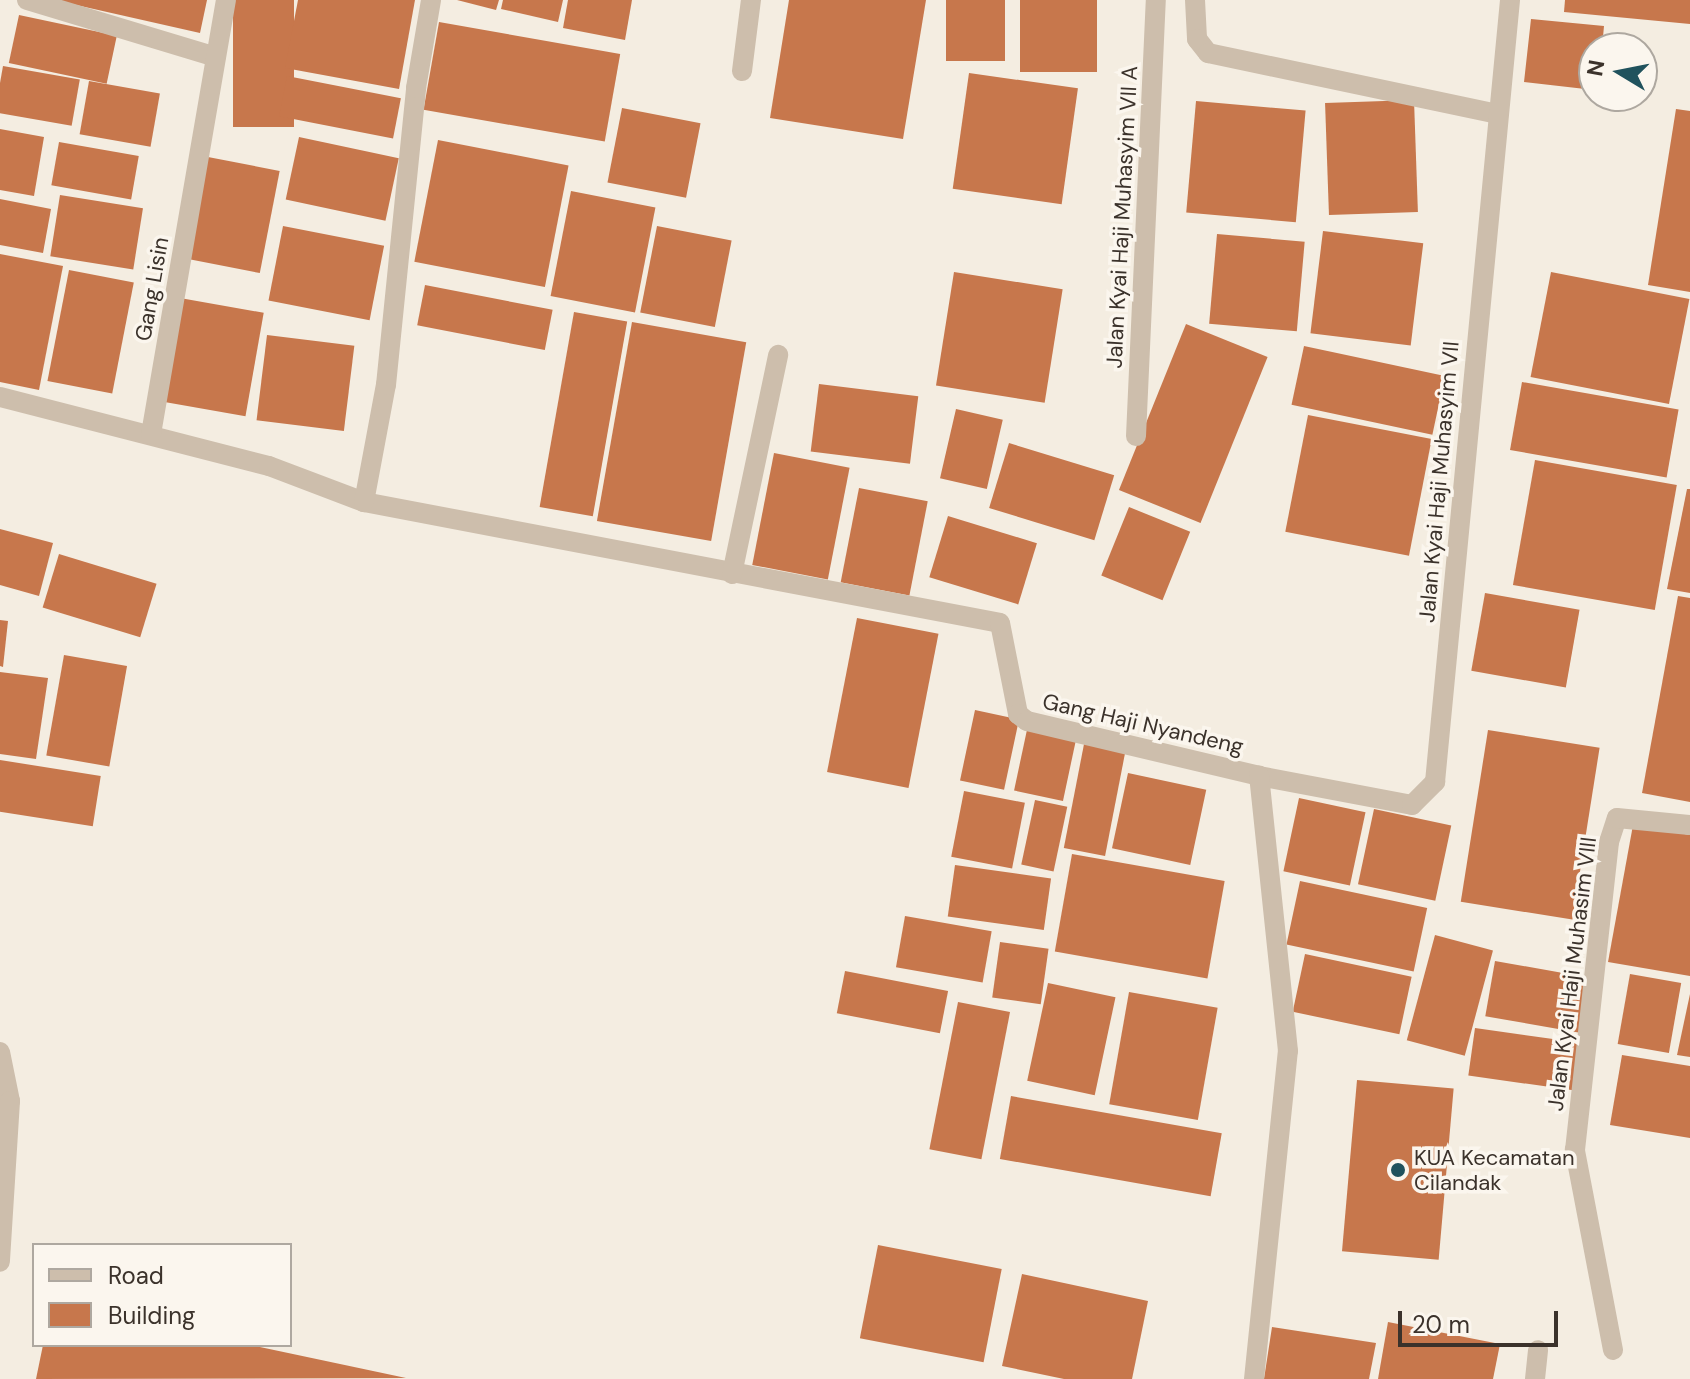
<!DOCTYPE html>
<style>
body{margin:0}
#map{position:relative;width:1690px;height:1379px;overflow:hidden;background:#f4ede1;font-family:"DM Sans",sans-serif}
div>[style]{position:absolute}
.building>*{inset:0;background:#c7774c;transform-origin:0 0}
.service>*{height:20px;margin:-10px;padding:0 10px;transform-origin:10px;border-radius:10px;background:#cdbeac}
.minor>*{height:20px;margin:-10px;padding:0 10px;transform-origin:10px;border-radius:10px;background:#cdbeac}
.dots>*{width:22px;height:22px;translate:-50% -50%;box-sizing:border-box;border:4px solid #fbf6ee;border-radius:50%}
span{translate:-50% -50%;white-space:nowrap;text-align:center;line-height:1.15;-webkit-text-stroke:7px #fbf6ee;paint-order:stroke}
.street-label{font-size:22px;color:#3b322b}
.poi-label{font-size:22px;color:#3b322b}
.left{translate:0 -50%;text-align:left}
.legend{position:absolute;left:32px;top:1243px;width:260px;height:104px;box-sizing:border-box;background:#fbf6ee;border:2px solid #aea8a0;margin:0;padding:10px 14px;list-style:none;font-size:24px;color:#3b322b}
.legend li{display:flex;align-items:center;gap:16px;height:40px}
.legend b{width:40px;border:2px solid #aea8a0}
.north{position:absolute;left:1578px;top:32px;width:80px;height:80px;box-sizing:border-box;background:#fbf6ee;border:2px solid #aea8a0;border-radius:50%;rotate:280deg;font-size:22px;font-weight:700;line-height:32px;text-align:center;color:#3b322b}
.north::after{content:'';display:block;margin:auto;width:28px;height:36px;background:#20525d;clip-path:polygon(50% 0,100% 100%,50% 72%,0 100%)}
.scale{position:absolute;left:1398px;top:1311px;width:160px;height:36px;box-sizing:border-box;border:4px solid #3b322b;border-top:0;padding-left:10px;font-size:24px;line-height:28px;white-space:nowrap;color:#3b322b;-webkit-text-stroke:6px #fbf6ee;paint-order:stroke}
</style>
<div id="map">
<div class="building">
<div style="clip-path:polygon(54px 0,207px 0,200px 33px)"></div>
<div style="left:233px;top:0;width:61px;height:127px"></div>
<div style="clip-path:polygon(298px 0,415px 0,399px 89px,285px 68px)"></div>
<div style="clip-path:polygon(457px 0,499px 0,496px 10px)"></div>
<div style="clip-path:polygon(503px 0,563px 0,558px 22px,501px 9px)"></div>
<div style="clip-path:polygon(568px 0,632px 0,625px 40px,563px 28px)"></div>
<div style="clip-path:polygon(789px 0,926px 0,903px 139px,770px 118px)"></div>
<div style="left:946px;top:0;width:59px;height:61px"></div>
<div style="left:1020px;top:0;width:77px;height:72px"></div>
<div style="clip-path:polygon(1565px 0,1690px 0,1690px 24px,1564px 12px)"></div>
<div style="left:19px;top:15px;width:100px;height:49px;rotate:12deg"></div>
<div style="clip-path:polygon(1531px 19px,1604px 26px,1602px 48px,1594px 48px,1594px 90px,1524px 82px)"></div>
<div style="left:439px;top:22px;width:184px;height:89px;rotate:10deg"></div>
<div style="left:3px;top:66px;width:78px;height:47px;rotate:10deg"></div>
<div style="left:969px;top:73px;width:110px;height:117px;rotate:8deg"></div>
<div style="left:287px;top:76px;width:116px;height:41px;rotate:11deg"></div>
<div style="left:89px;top:81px;width:72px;height:54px;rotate:10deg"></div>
<div style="left:1414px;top:100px;width:112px;height:89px;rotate:88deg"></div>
<div style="left:1196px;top:101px;width:110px;height:112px;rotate:5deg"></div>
<div style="left:622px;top:108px;width:80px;height:76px;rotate:11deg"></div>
<div style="clip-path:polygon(1676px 109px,1690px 111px,1690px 292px,1648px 285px)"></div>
<div style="clip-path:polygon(0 129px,44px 137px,34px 196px,0 190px)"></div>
<div style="left:299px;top:137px;width:102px;height:64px;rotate:12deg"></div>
<div style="left:438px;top:140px;width:133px;height:124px;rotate:11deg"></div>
<div style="left:59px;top:142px;width:81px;height:44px;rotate:10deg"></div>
<div style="left:208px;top:157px;width:73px;height:104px;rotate:11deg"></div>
<div style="left:571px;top:191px;width:86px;height:107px;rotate:11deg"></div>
<div style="left:60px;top:195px;width:84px;height:62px;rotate:9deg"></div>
<div style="clip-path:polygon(0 199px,51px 209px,43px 253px,0 245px)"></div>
<div style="left:283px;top:226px;width:103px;height:76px;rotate:11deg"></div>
<div style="left:657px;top:226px;width:76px;height:88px;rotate:11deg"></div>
<div style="left:1323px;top:231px;width:101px;height:103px;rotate:7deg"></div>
<div style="left:1217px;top:234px;width:88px;height:90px;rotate:5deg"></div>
<div style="clip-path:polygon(0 254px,63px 266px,39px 390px,0 382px)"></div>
<div style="left:69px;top:270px;width:66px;height:113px;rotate:11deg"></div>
<div style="left:954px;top:272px;width:110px;height:115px;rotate:9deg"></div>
<div style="left:1551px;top:272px;width:141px;height:107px;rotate:11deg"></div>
<div style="left:425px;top:285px;width:130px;height:41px;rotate:11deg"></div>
<div style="left:180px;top:298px;width:85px;height:105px;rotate:10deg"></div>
<div style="left:574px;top:312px;width:54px;height:198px;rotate:10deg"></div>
<div style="left:632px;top:322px;width:116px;height:202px;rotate:10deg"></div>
<div style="left:1186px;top:324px;width:88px;height:179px;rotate:22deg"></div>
<div style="left:267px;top:335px;width:88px;height:86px;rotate:7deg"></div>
<div style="left:1304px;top:346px;width:144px;height:60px;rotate:12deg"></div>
<div style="left:1522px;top:382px;width:159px;height:69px;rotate:10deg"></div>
<div style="left:819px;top:384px;width:100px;height:68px;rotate:7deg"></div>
<div style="left:956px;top:409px;width:48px;height:71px;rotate:13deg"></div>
<div style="left:1308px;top:415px;width:126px;height:119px;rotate:11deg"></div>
<div style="left:1009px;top:443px;width:110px;height:68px;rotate:17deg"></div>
<div style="left:774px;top:453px;width:77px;height:114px;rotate:11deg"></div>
<div style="left:1535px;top:460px;width:144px;height:127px;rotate:10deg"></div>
<div style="left:859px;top:488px;width:70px;height:96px;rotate:11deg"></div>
<div style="clip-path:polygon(1687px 489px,1690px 489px,1690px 593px,1667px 589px)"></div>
<div style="left:1129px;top:507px;width:66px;height:74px;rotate:22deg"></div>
<div style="left:948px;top:516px;width:93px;height:64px;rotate:17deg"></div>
<div style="clip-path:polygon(0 529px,53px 543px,39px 596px,0 585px)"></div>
<div style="left:59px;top:554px;width:102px;height:56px;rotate:17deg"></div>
<div style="left:1485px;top:593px;width:96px;height:79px;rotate:10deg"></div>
<div style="clip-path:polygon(1678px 596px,1690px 598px,1690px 802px,1642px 793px)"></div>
<div style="left:857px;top:618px;width:83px;height:157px;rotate:11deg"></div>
<div style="clip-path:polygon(0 620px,8px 621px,3px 667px,0 666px)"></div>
<div style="left:64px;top:655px;width:64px;height:102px;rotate:10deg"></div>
<div style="clip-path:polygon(0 672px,48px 678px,36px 759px,0 754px)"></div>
<div style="left:975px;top:710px;width:45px;height:72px;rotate:12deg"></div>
<div style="left:1028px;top:725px;width:50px;height:67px;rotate:12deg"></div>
<div style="left:1488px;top:730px;width:113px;height:174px;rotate:9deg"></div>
<div style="left:1085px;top:739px;width:42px;height:111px;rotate:11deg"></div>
<div style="left:0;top:760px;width:102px;height:51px;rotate:9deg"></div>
<div style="left:1128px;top:773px;width:80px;height:77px;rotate:12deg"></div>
<div style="left:964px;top:791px;width:62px;height:67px;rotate:11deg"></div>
<div style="left:1299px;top:798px;width:68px;height:75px;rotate:12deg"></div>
<div style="left:1035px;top:800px;width:33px;height:66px;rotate:12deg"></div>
<div style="left:1374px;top:809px;width:79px;height:77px;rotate:12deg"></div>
<div style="clip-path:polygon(1633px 825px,1690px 835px,1690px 976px,1608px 962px)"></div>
<div style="left:1072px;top:854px;width:155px;height:99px;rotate:10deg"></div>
<div style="left:955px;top:865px;width:97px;height:52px;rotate:8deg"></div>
<div style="left:1300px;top:881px;width:130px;height:65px;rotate:12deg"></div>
<div style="left:905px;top:916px;width:88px;height:52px;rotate:10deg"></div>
<div style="left:1435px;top:935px;width:60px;height:109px;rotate:15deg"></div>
<div style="left:1000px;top:942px;width:49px;height:56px;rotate:8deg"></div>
<div style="left:1305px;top:954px;width:109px;height:59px;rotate:12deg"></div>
<div style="left:1495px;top:961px;width:96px;height:56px;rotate:10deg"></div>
<div style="left:845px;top:971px;width:105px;height:43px;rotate:11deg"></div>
<div style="left:1630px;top:974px;width:52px;height:71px;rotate:10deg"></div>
<div style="left:1048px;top:983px;width:69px;height:100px;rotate:12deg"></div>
<div style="left:1129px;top:992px;width:90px;height:114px;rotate:10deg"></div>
<div style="clip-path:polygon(1690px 994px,1690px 1057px,1677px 1055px)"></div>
<div style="left:958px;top:1002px;width:53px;height:150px;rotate:11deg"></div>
<div style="left:1475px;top:1028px;width:106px;height:48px;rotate:8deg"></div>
<div style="clip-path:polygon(1622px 1055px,1690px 1066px,1690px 1138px,1610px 1125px)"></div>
<div style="left:1357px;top:1080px;width:97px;height:172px;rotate:5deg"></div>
<div style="left:1011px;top:1096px;width:214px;height:64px;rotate:10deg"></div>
<div style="left:878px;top:1245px;width:126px;height:95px;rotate:11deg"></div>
<div style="clip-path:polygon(1022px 1274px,1148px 1301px,1132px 1379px,1064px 1379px,1002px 1366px)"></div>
<div style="clip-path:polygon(1388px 1322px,1500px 1344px,1493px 1379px,1378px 1379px)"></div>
<div style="clip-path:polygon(1272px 1327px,1376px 1343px,1369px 1379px,1264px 1379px)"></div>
<div style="clip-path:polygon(43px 1345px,251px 1345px,406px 1378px,36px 1379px)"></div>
</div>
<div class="service">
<div style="left:1195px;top:0;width:39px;rotate:87deg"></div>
<div style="left:1197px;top:39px;width:18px;rotate:52deg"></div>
<div style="left:1208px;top:53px;width:296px;rotate:11.9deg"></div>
<div style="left:0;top:1052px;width:50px;rotate:78.5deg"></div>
<div style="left:10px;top:1101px;width:161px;rotate:93.6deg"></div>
</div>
<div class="minor">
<div style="left:27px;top:0;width:197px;rotate:16.8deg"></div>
<div style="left:742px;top:71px;width:72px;rotate:-82.8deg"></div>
<div style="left:0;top:397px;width:278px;rotate:14.4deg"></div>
<div style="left:269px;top:466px;width:102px;rotate:20.8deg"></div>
<div style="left:364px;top:502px;width:647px;rotate:10.77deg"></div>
<div style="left:1000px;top:623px;width:93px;rotate:78.8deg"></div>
<div style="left:1018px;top:714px;width:11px;rotate:38deg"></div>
<div style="left:1027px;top:721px;width:238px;rotate:13.3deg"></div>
<div style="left:1259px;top:776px;width:156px;rotate:10.7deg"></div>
<div style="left:1412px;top:805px;width:33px;rotate:-45deg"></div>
<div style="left:1435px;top:782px;width:786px;rotate:-84.52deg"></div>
<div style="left:151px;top:434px;width:440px;rotate:-80.2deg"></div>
<div style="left:1136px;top:436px;width:436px;rotate:-87.4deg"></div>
<div style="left:364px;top:502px;width:119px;rotate:-79.4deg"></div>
<div style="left:386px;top:385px;width:299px;rotate:-84.2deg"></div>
<div style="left:416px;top:88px;width:89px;rotate:-80.3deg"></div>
<div style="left:732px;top:574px;width:224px;rotate:-78.1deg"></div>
<div style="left:1613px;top:1350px;width:204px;rotate:-100.8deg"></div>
<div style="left:1575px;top:1150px;width:310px;rotate:-83.7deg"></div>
<div style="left:1609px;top:842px;width:25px;rotate:-72deg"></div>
<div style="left:1617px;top:818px;width:73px;rotate:5.5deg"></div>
<div style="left:1254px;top:1379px;width:330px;rotate:-84.1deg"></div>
<div style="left:1288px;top:1051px;width:277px;rotate:-96deg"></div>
<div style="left:1535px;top:1379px;width:29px;rotate:-84deg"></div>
</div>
<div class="dots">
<div style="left:1398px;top:1170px;background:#20525d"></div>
</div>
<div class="street-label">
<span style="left:1122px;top:217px;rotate:-87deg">Jalan Kyai Haji Muhasyim VII A</span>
<span style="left:152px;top:289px;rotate:-80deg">Gang Lisin</span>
<span style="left:1439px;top:482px;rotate:-85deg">Jalan Kyai Haji Muhasyim VII</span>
<span style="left:1143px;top:724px;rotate:13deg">Gang Haji Nyandeng</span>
<span style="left:1572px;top:974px;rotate:-83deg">Jalan Kyai Haji Muhasim VIII</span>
</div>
<div class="poi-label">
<span class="left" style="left:1414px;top:1170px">KUA Kecamatan<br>Cilandak</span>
</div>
<ul class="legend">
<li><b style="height:10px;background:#cdbeac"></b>Road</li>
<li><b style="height:22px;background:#c7774c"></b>Building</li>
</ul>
<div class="north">N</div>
<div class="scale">20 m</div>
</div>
